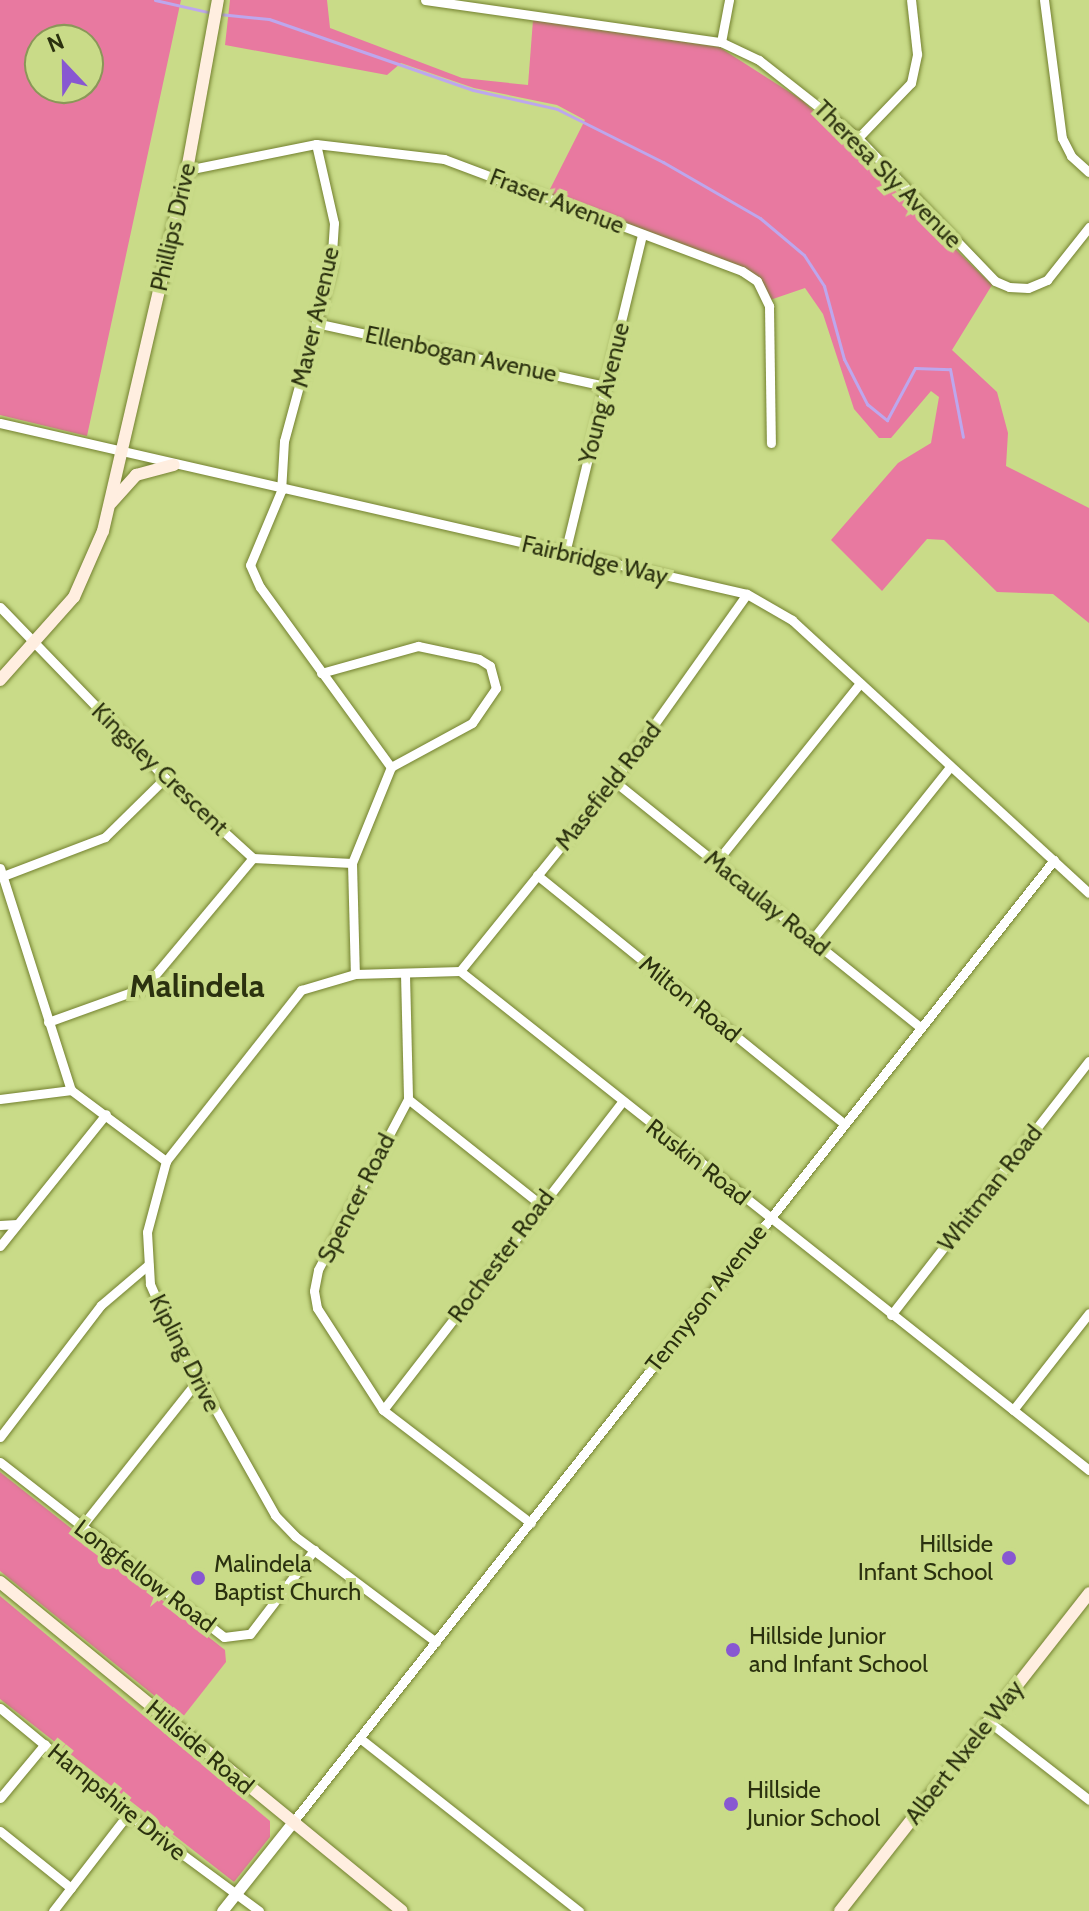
<!DOCTYPE html>
<style>
body{margin:0}
#map{position:relative;width:1089px;height:1911px;overflow:hidden;background:#c9db88;font-family:Cabin,sans-serif}
div>[style]{position:absolute}
.green>*{inset:0;background:#e879a0}
.stream>*{height:3px;margin:-1.5px;padding:0 1.5px;transform-origin:1.5px;border-radius:1.5px;background:#bda7ed}
.roads{filter:drop-shadow(0 0 2px #73812f) drop-shadow(0 0 2px #73812f)}
.minor>*{height:9px;margin:-4.5px;padding:0 4.5px;transform-origin:4.5px;border-radius:4.5px;background:#fff}
.tertiary>*{height:11px;margin:-5.5px;padding:0 5.5px;transform-origin:5.5px;border-radius:5.5px;background:#fff}
.secondary>*{height:12px;margin:-6px;padding:0 6px;transform-origin:6px;border-radius:6px;background:#ffeee0}
.dots>*{width:22px;height:22px;translate:-50% -50%;box-sizing:border-box;border:4px solid #c9db88;border-radius:50%}
span{translate:-50% -50%;white-space:nowrap;text-align:center;line-height:1.15;-webkit-text-stroke:8px #c9db88;paint-order:stroke}
.street-label{font-size:24px;color:#2b310f}
.poi-label{font-size:24px;color:#2b310f}
.right{translate:-100% -50%;text-align:right}
.left{translate:0 -50%;text-align:left}
.district-label{font-size:32px;color:#2b310f;font-weight:700}
.north{position:absolute;left:24px;top:24px;width:80px;height:80px;box-sizing:border-box;background:#c9db88;border:2px solid #8a9758;border-radius:50%;rotate:338deg;font-size:22px;font-weight:700;line-height:32px;text-align:center;color:#2b310f}
.north::after{content:'';display:block;margin:auto;width:28px;height:36px;background:#8858d1;clip-path:polygon(50% 0,100% 100%,50% 72%,0 100%)}
</style>
<div id="map">
<div class="green">
<div style="clip-path:polygon(evenodd,0 0,181px 0,87px 436px,0 415px,0 0,40px 40px,88px 40px,88px 88px,40px 88px,40px 40px)"></div>
<div style="clip-path:polygon(230px 0,327px 0,330px 28px,462px 78px,528px 85px,533px 20px,719px 47px,802px 100px,992px 285px,952px 350px,997px 392px,1008px 433px,1006px 466px,1089px 508px,1089px 623px,1053px 594px,997px 592px,944px 540px,927px 539px,882px 591px,831px 540px,898px 463px,931px 443px,939px 397px,931px 391px,891px 438px,879px 438px,854px 409px,823px 314px,805px 288px,770px 300px,759px 279px,547px 195px,585px 120px,557px 105px,474px 88px,401px 63px,387px 75px,225px 45px)"></div>
<div style="clip-path:polygon(0 1472px,225px 1650px,226px 1662px,182px 1718px,0 1571px)"></div>
<div style="clip-path:polygon(0 1596px,270px 1821px,270px 1837px,234px 1882px,0 1699px)"></div>
</div>
<div class="stream">
<div style="left:155px;top:0;width:58px;rotate:12.8deg"></div>
<div style="left:219px;top:14px;width:50px;rotate:5.7deg"></div>
<div style="left:269px;top:19px;width:216px;rotate:19.2deg"></div>
<div style="left:473px;top:90px;width:86px;rotate:12.7deg"></div>
<div style="left:557px;top:109px;width:119px;rotate:26.6deg"></div>
<div style="left:663px;top:162px;width:112px;rotate:30deg"></div>
<div style="left:760px;top:218px;width:57px;rotate:40.1deg"></div>
<div style="left:804px;top:255px;width:37px;rotate:57deg"></div>
<div style="left:824px;top:286px;width:76px;rotate:74.7deg"></div>
<div style="left:844px;top:359px;width:51px;rotate:62.9deg"></div>
<div style="left:867px;top:404px;width:26px;rotate:39deg"></div>
<div style="left:887px;top:420px;width:59px;rotate:-61.7deg"></div>
<div style="left:915px;top:368px;width:35px;rotate:2deg"></div>
<div style="left:950px;top:369px;width:69px;rotate:79.2deg"></div>
</div>
<div class="roads">
<div class="minor">
<div style="left:425px;top:0;width:299px;rotate:8.1deg"></div>
<div style="left:721px;top:42px;width:42px;rotate:25.3deg"></div>
<div style="left:759px;top:60px;width:126px;rotate:38.2deg"></div>
<div style="left:858px;top:138px;width:198px;rotate:46.2deg"></div>
<div style="left:995px;top:281px;width:15px;rotate:23deg"></div>
<div style="left:1009px;top:287px;width:19px;rotate:3deg"></div>
<div style="left:1028px;top:288px;width:21px;rotate:-23deg"></div>
<div style="left:1047px;top:280px;width:68px;rotate:-51.6deg"></div>
<div style="left:1044px;top:0;width:139px;rotate:82.6deg"></div>
<div style="left:1062px;top:138px;width:20px;rotate:63deg"></div>
<div style="left:1071px;top:156px;width:24px;rotate:42deg"></div>
<div style="left:721px;top:42px;width:43px;rotate:-79.2deg"></div>
<div style="left:858px;top:138px;width:76px;rotate:-46.1deg"></div>
<div style="left:911px;top:83px;width:30px;rotate:-78deg"></div>
<div style="left:917px;top:54px;width:54px;rotate:-96.3deg"></div>
<div style="left:316px;top:144px;width:81px;rotate:77.2deg"></div>
<div style="left:334px;top:223px;width:45px;rotate:93.8deg"></div>
<div style="left:331px;top:268px;width:179px;rotate:105.2deg"></div>
<div style="left:284px;top:441px;width:50px;rotate:93.4deg"></div>
<div style="left:281px;top:491px;width:80px;rotate:112.7deg"></div>
<div style="left:250px;top:565px;width:24px;rotate:66deg"></div>
<div style="left:260px;top:587px;width:223px;rotate:54deg"></div>
<div style="left:391px;top:767px;width:104px;rotate:112.1deg"></div>
<div style="left:352px;top:863px;width:111px;rotate:88.5deg"></div>
<div style="left:187px;top:170px;width:132px;rotate:-11.4deg"></div>
<div style="left:316px;top:144px;width:129px;rotate:6.7deg"></div>
<div style="left:444px;top:159px;width:318px;rotate:20.6deg"></div>
<div style="left:742px;top:271px;width:18px;rotate:34deg"></div>
<div style="left:757px;top:281px;width:28px;rotate:64deg"></div>
<div style="left:769px;top:306px;width:137px;rotate:89.2deg"></div>
<div style="left:316px;top:323px;width:297px;rotate:12.3deg"></div>
<div style="left:0;top:423px;width:766px;rotate:12.89deg"></div>
<div style="left:747px;top:594px;width:52px;rotate:30deg"></div>
<div style="left:792px;top:620px;width:403px;rotate:42.6deg"></div>
<div style="left:565px;top:553px;width:328px;rotate:-76.4deg"></div>
<div style="left:0;top:607px;width:238px;rotate:46deg"></div>
<div style="left:165px;top:778px;width:119px;rotate:42.3deg"></div>
<div style="left:253px;top:858px;width:99px;rotate:2.9deg"></div>
<div style="left:321px;top:673px;width:101px;rotate:-15.6deg"></div>
<div style="left:418px;top:646px;width:62px;rotate:12deg"></div>
<div style="left:479px;top:659px;width:13px;rotate:32deg"></div>
<div style="left:490px;top:666px;width:23px;rotate:75deg"></div>
<div style="left:496px;top:688px;width:42px;rotate:124.4deg"></div>
<div style="left:472px;top:723px;width:92px;rotate:151.5deg"></div>
<div style="left:614px;top:781px;width:391px;rotate:38.8deg"></div>
<div style="left:717px;top:861px;width:228px;rotate:-51.2deg"></div>
<div style="left:0;top:868px;width:233px;rotate:72.3deg"></div>
<div style="left:71px;top:1090px;width:119px;rotate:36.8deg"></div>
<div style="left:537px;top:875px;width:394px;rotate:39deg"></div>
<div style="left:3px;top:876px;width:109px;rotate:-20.9deg"></div>
<div style="left:105px;top:837px;width:84px;rotate:-44.5deg"></div>
<div style="left:811px;top:941px;width:223px;rotate:-51.4deg"></div>
<div style="left:460px;top:971px;width:803px;rotate:38.43deg"></div>
<div style="left:460px;top:971px;width:245px;rotate:-51deg"></div>
<div style="left:614px;top:781px;width:229px;rotate:-54.6deg"></div>
<div style="left:405px;top:974px;width:125px;rotate:88.6deg"></div>
<div style="left:408px;top:1099px;width:193px;rotate:117.8deg"></div>
<div style="left:318px;top:1270px;width:21px;rotate:101deg"></div>
<div style="left:314px;top:1291px;width:17px;rotate:80deg"></div>
<div style="left:317px;top:1308px;width:121px;rotate:57.1deg"></div>
<div style="left:383px;top:1410px;width:186px;rotate:37.4deg"></div>
<div style="left:48px;top:1022px;width:103px;rotate:-19.8deg"></div>
<div style="left:145px;top:987px;width:168px;rotate:-50.1deg"></div>
<div style="left:0;top:1099px;width:72px;rotate:-7.2deg"></div>
<div style="left:408px;top:1099px;width:169px;rotate:38.5deg"></div>
<div style="left:0;top:1225px;width:17px;rotate:-3deg"></div>
<div style="left:0;top:1246px;width:169px;rotate:-51.2deg"></div>
<div style="left:891px;top:1315px;width:322px;rotate:-52.1deg"></div>
<div style="left:383px;top:1410px;width:388px;rotate:-52.2deg"></div>
<div style="left:1013px;top:1410px;width:123px;rotate:-51.9deg"></div>
<div style="left:0;top:1437px;width:166px;rotate:-52.6deg"></div>
<div style="left:101px;top:1305px;width:62px;rotate:-40.4deg"></div>
<div style="left:0;top:1462px;width:284px;rotate:38deg"></div>
<div style="left:224px;top:1637px;width:26px;rotate:-7deg"></div>
<div style="left:250px;top:1634px;width:106px;rotate:-52.7deg"></div>
<div style="left:81px;top:1527px;width:188px;rotate:-51.5deg"></div>
<div style="left:436px;top:1642px;width:176px;rotate:-143.1deg"></div>
<div style="left:295px;top:1536px;width:29px;rotate:-134deg"></div>
<div style="left:275px;top:1515px;width:220px;rotate:-119.4deg"></div>
<div style="left:167px;top:1323px;width:43px;rotate:-113.6deg"></div>
<div style="left:150px;top:1284px;width:52px;rotate:-93.3deg"></div>
<div style="left:147px;top:1232px;width:73px;rotate:-75deg"></div>
<div style="left:166px;top:1161px;width:218px;rotate:-51.7deg"></div>
<div style="left:301px;top:990px;width:56px;rotate:-16.5deg"></div>
<div style="left:355px;top:974px;width:105px;rotate:-1.6deg"></div>
<div style="left:0;top:1708px;width:166px;rotate:39.6deg"></div>
<div style="left:128px;top:1814px;width:163px;rotate:36.5deg"></div>
<div style="left:988px;top:1721px;width:128px;rotate:38deg"></div>
<div style="left:361px;top:1739px;width:278px;rotate:38.3deg"></div>
<div style="left:0;top:1798px;width:70px;rotate:-50.2deg"></div>
<div style="left:292px;top:1823px;width:1228px;rotate:-51.65deg"></div>
<div style="left:0;top:1831px;width:91px;rotate:38.8deg"></div>
<div style="left:53px;top:1911px;width:123px;rotate:-52.3deg"></div>
</div>
<div class="tertiary">
<div style="left:222px;top:1911px;width:112px;rotate:-51.5deg"></div>
</div>
<div class="secondary">
<div style="left:111px;top:503px;width:38px;rotate:-48deg"></div>
<div style="left:136px;top:475px;width:39px;rotate:-15deg"></div>
<div style="left:0;top:680px;width:111px;rotate:-48.3deg"></div>
<div style="left:74px;top:597px;width:72px;rotate:-66.3deg"></div>
<div style="left:103px;top:531px;width:371px;rotate:-76.9deg"></div>
<div style="left:187px;top:170px;width:173px;rotate:-79.7deg"></div>
<div style="left:0;top:1582px;width:519px;rotate:39.3deg"></div>
<div style="left:840px;top:1911px;width:404px;rotate:-51.9deg"></div>
</div>
</div>
<div class="dots">
<div style="left:1009px;top:1558px;background:#8858d1"></div>
<div style="left:198px;top:1578px;background:#8858d1"></div>
<div style="left:733px;top:1650px;background:#8858d1"></div>
<div style="left:731px;top:1804px;background:#8858d1"></div>
</div>
<div class="street-label">
<span style="left:888px;top:174px;rotate:45deg">Theresa Sly Avenue</span>
<span style="left:557px;top:201px;rotate:21deg">Fraser Avenue</span>
<span style="left:173px;top:227px;rotate:-77deg">Phillips Drive</span>
<span style="left:315px;top:317px;rotate:-77deg">Maver Avenue</span>
<span style="left:461px;top:354px;rotate:12deg">Ellenbogan Avenue</span>
<span style="left:604px;top:393px;rotate:-76deg">Young Avenue</span>
<span style="left:595px;top:560px;rotate:13deg">Fairbridge Way</span>
<span style="left:160px;top:769px;rotate:44deg">Kingsley Crescent</span>
<span style="left:608px;top:786px;rotate:-52deg">Masefield Road</span>
<span style="left:767px;top:903px;rotate:39deg">Macaulay Road</span>
<span style="left:690px;top:999px;rotate:39deg">Milton Road</span>
<span style="left:698px;top:1162px;rotate:38deg">Ruskin Road</span>
<span style="left:990px;top:1188px;rotate:-52deg">Whitman Road</span>
<span style="left:356px;top:1198px;rotate:-63deg">Spencer Road</span>
<span style="left:501px;top:1256px;rotate:-53deg">Rochester Road</span>
<span style="left:706px;top:1298px;rotate:-52deg">Tennyson Avenue</span>
<span style="left:185px;top:1353px;rotate:63deg">Kipling Drive</span>
<span style="left:145px;top:1576px;rotate:37deg">Longfellow Road</span>
<span style="left:200px;top:1747px;rotate:40deg">Hillside Road</span>
<span style="left:964px;top:1752px;rotate:-52deg">Albert Nxele Way</span>
<span style="left:117px;top:1802px;rotate:39deg">Hampshire Drive</span>
</div>
<div class="poi-label">
<span class="right" style="left:993px;top:1558px">Hillside<br>Infant School</span>
<span class="left" style="left:214px;top:1578px">Malindela<br>Baptist Church</span>
<span class="left" style="left:749px;top:1650px">Hillside Junior<br>and Infant School</span>
<span class="left" style="left:747px;top:1804px">Hillside<br>Junior School</span>
</div>
<div class="district-label">
<span style="left:197px;top:986px">Malindela</span>
</div>
<div class="north">N</div>
</div>
